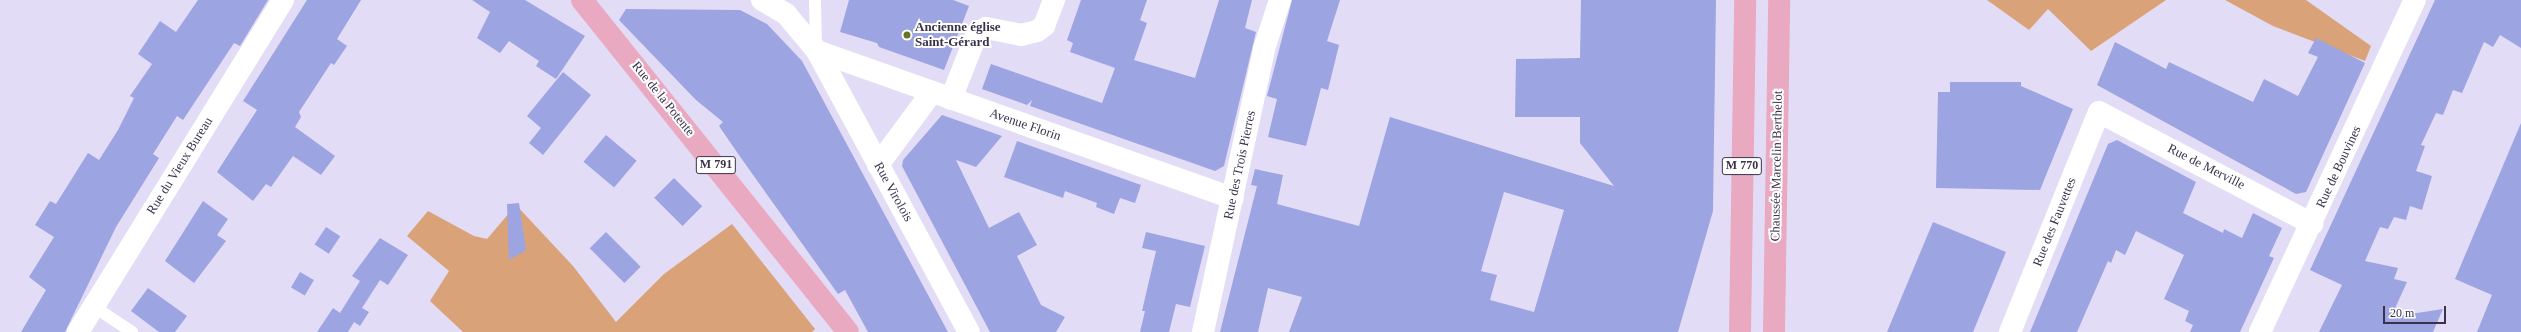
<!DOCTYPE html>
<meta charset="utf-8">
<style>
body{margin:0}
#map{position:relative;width:2521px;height:332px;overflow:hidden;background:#e3dcf6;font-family:"Times New Roman",serif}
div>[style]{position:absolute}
.green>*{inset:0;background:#d9a278}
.building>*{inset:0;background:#9ca4e1;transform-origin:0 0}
.lane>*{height:12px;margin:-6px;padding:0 6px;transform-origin:6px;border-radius:6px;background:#fff}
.street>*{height:22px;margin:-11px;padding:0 11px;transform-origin:11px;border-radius:11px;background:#fff}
.secondary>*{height:22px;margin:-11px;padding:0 11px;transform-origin:11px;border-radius:11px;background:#fff}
.primary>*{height:22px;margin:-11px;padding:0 11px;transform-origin:11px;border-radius:11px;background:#e9a9c1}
.dots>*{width:11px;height:11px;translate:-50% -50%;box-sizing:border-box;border:2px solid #fff;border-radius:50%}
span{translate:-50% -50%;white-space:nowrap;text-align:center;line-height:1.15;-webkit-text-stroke:4px #fff;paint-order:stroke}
.shield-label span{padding:1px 3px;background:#fff;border:1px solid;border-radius:3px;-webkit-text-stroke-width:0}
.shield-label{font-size:12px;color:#3a324b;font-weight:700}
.poi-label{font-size:13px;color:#3a324b;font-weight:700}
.left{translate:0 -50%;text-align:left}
.street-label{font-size:13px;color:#3a324b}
.scale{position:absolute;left:2383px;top:306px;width:63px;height:18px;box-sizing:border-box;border:2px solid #3a324b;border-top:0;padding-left:5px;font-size:12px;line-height:14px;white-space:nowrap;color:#3a324b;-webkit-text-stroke:3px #fff;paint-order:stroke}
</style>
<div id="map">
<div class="green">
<div style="clip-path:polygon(1987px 0,2166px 0,2091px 51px,2048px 9px,2029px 30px)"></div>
<div style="clip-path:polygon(2225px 0,2306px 0,2371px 46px,2365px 61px,2273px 26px)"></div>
<div style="clip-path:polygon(516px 205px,573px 266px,616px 322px,664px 274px,732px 224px,815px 329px,812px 332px,463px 332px,430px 301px,449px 271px,407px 236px,428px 211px,474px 236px,487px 239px)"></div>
</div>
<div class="building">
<div style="clip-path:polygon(198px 0,268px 0,240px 46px,234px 43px,183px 120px,177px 116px,153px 154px,159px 158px,116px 227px,65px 332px,21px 332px,46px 290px,29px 277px,54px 237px,35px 225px,50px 201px,56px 204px,88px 153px,99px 160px,118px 130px,134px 98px,130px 96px,152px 64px,138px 54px,160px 21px,176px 32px)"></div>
<div style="clip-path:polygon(307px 0,361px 0,337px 39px,347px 46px,334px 65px,331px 63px,299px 112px,301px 117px,295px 127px,335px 156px,321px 175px,293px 156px,271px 187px,266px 184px,253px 201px,217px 172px,257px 110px,243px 101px)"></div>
<div style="clip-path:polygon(472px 0,525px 0,585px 36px,556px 79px,536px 66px,539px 61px,509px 41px,500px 53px,477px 38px,490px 12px)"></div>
<div style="clip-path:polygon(849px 0,953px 0,969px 6px,944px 70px,879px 47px,877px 43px,840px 32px)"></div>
<div style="clip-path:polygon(1081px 0,1147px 0,1140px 20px,1147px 23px,1134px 60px,1195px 78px,1219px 0,1252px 0,1245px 28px,1256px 32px,1224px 166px,1215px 171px,1030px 106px,1032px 100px,1027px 105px,982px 89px,991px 64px,1102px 103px,1115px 68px,1070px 52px,1073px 43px,1067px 40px)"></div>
<div style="clip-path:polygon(1292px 0,1340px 0,1327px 41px,1339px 45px,1328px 90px,1321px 88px,1306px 146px,1268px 137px,1277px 99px,1267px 96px)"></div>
<div style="clip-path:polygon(evenodd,1581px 0,1716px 0,1713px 211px,1678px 332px,1289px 332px,1302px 297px,1268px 288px,1258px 332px,1220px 332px,1257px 186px,1251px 185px,1255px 169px,1283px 175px,1277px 204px,1359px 226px,1390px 117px,1614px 186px,1580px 143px,1580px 117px,1515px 117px,1516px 59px,1580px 58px,1581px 0,1504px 192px,1564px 210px,1534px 312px,1490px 300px,1497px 275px,1481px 271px,1504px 192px)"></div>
<div style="clip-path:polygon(2435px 0,2521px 0,2521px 48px,2500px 35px,2493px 47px,2484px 42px,2462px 93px,2453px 90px,2443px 115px,2436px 113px,2421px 145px,2425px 146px,2416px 171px,2432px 176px,2422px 210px,2410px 206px,2406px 220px,2394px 217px,2388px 229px,2380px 227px,2365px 261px,2398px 268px,2394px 279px,2407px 282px,2391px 317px,2443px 309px,2433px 332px,2319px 332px,2342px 285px,2310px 270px)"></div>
<div style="clip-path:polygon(626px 9px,740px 10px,767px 24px,802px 61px,948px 332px,868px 332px,845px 290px,838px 294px,741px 158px,719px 126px,723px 122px,696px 100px,619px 20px)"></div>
<div style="clip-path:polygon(2316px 38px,2365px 63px,2306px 192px,2296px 194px,2097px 85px,2115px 42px,2166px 69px,2169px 62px,2253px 102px,2264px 79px,2298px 96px,2318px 57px,2308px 53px)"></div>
<div style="clip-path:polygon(563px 72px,591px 95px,543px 155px,529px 143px,541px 128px,527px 116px)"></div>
<div style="clip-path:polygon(1950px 82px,2021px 82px,2021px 86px,2073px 109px,2040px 190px,1936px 188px,1938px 92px,1950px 92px)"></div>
<div style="clip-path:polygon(942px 115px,1002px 136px,976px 167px,956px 160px,989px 228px,1019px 212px,1037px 245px,1017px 256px,1041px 305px,1065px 317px,1056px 332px,990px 332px,902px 166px,903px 160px)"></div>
<div style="clip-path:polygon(2521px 123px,2521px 332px,2477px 332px,2492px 295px,2455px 279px)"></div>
<div style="left:606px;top:135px;width:40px;height:35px;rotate:40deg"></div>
<div style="clip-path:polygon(2117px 140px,2196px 182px,2183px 213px,2223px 233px,2224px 229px,2242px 238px,2253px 213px,2282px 228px,2269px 256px,2274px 258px,2240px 332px,2190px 332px,2193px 325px,2185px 321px,2189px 311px,2164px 299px,2184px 255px,2136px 231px,2125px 255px,2116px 250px,2111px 263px,2108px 261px,2077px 332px,2030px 332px,2108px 144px)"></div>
<div style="clip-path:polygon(1017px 141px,1141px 185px,1135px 203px,1120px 198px,1114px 214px,1096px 207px,1097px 203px,1065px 191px,1063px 198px,1004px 177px)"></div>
<div style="left:674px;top:178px;width:40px;height:28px;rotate:45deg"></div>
<div style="clip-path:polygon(203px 201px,228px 219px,217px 235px,226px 241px,194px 283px,165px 261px)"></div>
<div style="clip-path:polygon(519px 203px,526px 250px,509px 260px,507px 204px)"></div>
<div style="clip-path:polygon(1933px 222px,2006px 252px,1973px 332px,1887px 332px)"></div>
<div style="left:326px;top:227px;width:17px;height:21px;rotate:33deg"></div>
<div style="left:606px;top:232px;width:49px;height:23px;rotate:45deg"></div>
<div style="clip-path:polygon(1146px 232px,1205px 246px,1190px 307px,1176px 304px,1169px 332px,1140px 332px,1145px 311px,1142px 311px,1156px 251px,1142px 248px)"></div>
<div style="clip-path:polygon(380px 238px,408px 255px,388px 285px,380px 280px,362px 308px,369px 312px,360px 326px,354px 322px,348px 332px,317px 332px,333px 308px,340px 313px,360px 281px,352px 276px)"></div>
<div style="left:300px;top:272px;width:16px;height:18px;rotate:30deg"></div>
<div style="clip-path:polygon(148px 288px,187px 316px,175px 332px,159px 332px,131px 311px)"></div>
</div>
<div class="lane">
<div style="left:815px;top:0;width:48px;rotate:88.8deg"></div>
<div style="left:93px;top:306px;width:47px;rotate:33.7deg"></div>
</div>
<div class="street">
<div style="left:762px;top:0;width:28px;rotate:30deg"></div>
<div style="left:786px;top:14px;width:48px;rotate:50deg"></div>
<div style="left:817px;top:51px;width:319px;rotate:61.6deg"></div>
<div style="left:817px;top:51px;width:441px;rotate:19.5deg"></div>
<div style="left:951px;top:99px;width:71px;rotate:-68.5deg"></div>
<div style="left:977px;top:33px;width:10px;rotate:-29deg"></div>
<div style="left:986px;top:28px;width:36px;rotate:11deg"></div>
<div style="left:1021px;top:35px;width:16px;rotate:-14deg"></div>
<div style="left:1037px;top:31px;width:9px;rotate:-36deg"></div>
<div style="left:1044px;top:26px;width:28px;rotate:-69deg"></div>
<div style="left:878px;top:165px;width:91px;rotate:-53.5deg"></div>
<div style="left:2010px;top:332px;width:237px;rotate:-68deg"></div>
<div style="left:2099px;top:112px;width:241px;rotate:27.7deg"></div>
<div style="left:2260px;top:332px;width:366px;rotate:-65deg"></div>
</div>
<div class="secondary">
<div style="left:78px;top:332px;width:390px;rotate:-58.3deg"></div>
<div style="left:1203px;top:332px;width:289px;rotate:-77.8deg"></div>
<div style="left:1264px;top:49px;width:52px;rotate:-71.9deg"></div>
</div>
<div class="primary">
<div style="left:582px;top:0;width:425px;rotate:51.3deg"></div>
<div style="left:1740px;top:332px;width:332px;rotate:-89.1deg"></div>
<div style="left:1774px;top:332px;width:332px;rotate:-89.1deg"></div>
</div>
<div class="dots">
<div style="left:907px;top:35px;background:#677420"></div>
</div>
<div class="shield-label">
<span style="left:716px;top:165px">M 791</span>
<span style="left:1742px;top:166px">M 770</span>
</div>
<div class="poi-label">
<span class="left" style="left:915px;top:35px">Ancienne église<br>Saint-Gérard</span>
</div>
<div class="street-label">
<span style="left:663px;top:99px;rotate:51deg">Rue de la Potente</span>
<span style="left:1025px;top:125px;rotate:19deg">Avenue Florin</span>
<span style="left:1240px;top:165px;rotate:-78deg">Rue des Trois Pierres</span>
<span style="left:180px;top:166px;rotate:-58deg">Rue du Vieux Bureau</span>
<span style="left:1777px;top:166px;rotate:-89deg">Chaussée Marcelin Berthelot</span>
<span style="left:2206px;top:167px;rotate:27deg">Rue de Merville</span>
<span style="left:2339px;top:167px;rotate:-65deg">Rue de Bouvines</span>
<span style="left:893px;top:192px;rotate:61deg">Rue Virolois</span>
<span style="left:2055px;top:222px;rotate:-68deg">Rue des Fauvettes</span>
</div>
<div class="scale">20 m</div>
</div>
